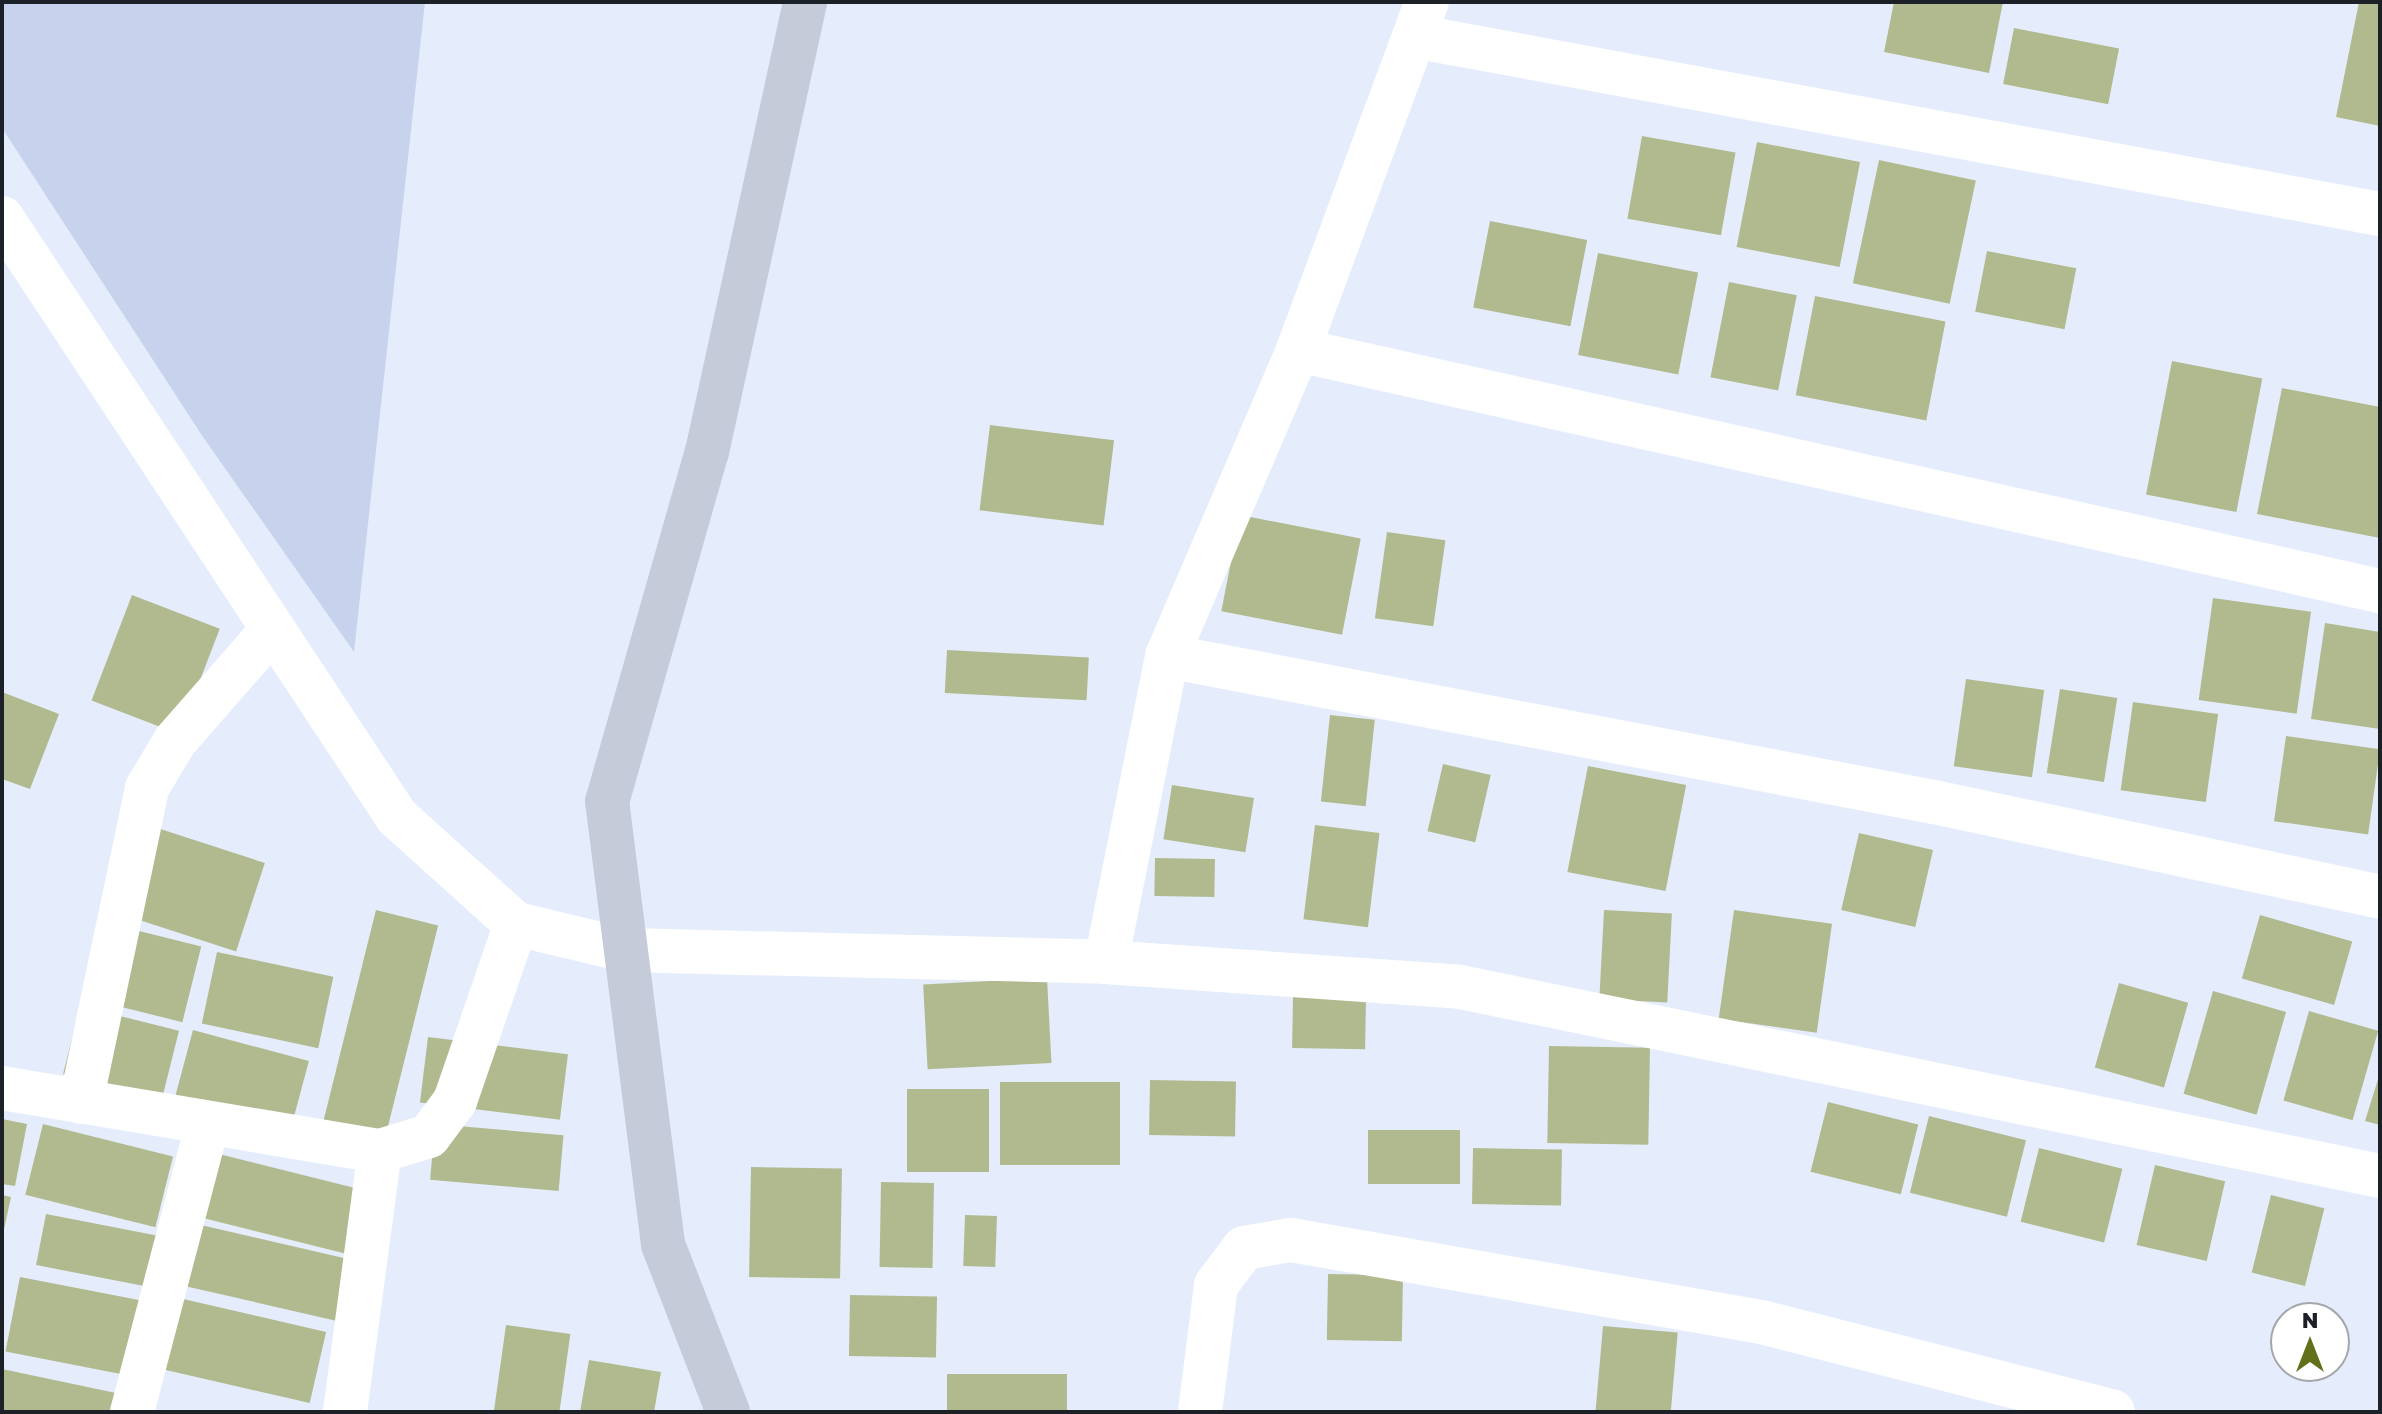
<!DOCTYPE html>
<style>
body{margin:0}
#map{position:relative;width:2382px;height:1414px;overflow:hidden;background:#e5edfd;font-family:"Golos Text",sans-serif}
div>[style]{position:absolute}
.green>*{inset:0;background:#c7d3ec}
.building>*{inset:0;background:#b1ba8f;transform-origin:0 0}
.street>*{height:44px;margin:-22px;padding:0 22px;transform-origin:22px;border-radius:22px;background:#fff}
.secondary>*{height:44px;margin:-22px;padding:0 22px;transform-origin:22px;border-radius:22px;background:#c5cbd9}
span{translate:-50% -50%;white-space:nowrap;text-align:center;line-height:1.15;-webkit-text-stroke:6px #fff;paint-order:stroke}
.frame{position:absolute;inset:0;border:4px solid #1c2027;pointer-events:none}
.north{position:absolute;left:2270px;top:1302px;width:80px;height:80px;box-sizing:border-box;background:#fff;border:2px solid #a4a6a9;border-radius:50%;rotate:0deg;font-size:22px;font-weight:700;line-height:32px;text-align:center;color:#1c2027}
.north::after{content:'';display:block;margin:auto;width:28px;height:36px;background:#63701b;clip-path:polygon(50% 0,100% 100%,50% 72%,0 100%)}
</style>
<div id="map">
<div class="green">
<div style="clip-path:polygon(2px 2px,425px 2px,354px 652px,203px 437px,2px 128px)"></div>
</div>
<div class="building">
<div style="clip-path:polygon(1894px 2px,2003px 2px,1989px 73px,1884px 52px)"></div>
<div style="clip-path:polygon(2359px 2px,2380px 2px,2380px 126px,2336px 117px)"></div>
<div style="left:2014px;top:28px;width:107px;height:57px;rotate:11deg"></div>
<div style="left:1642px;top:136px;width:95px;height:84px;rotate:10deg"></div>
<div style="left:1757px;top:142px;width:105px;height:107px;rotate:11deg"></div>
<div style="left:1879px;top:160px;width:99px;height:126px;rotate:12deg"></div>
<div style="left:1490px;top:221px;width:99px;height:88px;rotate:11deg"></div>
<div style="left:1987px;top:251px;width:91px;height:62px;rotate:11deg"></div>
<div style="left:1598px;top:253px;width:102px;height:104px;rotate:11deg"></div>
<div style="left:1729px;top:282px;width:69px;height:97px;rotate:11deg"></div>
<div style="left:1815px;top:296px;width:133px;height:101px;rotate:11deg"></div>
<div style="left:2172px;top:361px;width:92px;height:136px;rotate:11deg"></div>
<div style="clip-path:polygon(2282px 388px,2380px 407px,2380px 538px,2257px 514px)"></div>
<div style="left:990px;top:425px;width:125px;height:86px;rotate:7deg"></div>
<div style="left:1240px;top:515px;width:123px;height:98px;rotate:11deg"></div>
<div style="left:1387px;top:532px;width:59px;height:87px;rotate:8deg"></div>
<div style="left:132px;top:595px;width:94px;height:113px;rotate:21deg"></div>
<div style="left:2213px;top:598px;width:99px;height:103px;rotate:8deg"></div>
<div style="clip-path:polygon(2325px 623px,2380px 632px,2380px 729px,2311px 719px)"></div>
<div style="left:947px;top:650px;width:142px;height:43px;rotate:3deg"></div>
<div style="left:1966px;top:679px;width:79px;height:88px;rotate:8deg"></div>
<div style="left:2060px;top:689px;width:58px;height:85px;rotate:9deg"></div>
<div style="clip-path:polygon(2px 692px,59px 714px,30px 789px,2px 779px)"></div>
<div style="left:2133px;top:702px;width:86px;height:89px;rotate:8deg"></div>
<div style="left:1330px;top:715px;width:45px;height:87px;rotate:6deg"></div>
<div style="left:2286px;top:736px;width:95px;height:86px;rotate:8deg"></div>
<div style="left:1443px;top:764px;width:49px;height:69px;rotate:13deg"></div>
<div style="left:1588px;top:766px;width:100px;height:108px;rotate:11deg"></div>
<div style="left:1172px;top:785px;width:83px;height:55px;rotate:9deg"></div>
<div style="left:145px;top:824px;width:126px;height:93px;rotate:18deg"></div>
<div style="left:1315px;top:825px;width:65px;height:95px;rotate:7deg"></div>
<div style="left:1859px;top:833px;width:76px;height:79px;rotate:13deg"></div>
<div style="left:1155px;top:858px;width:60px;height:38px;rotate:1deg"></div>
<div style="left:376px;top:910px;width:64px;height:225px;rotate:14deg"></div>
<div style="left:1604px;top:910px;width:68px;height:89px;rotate:3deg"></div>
<div style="left:1734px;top:910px;width:99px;height:110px;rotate:8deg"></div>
<div style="left:2260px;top:915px;width:96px;height:66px;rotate:16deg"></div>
<div style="left:111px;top:924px;width:93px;height:78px;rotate:14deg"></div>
<div style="left:217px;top:952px;width:119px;height:73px;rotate:12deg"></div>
<div style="left:1047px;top:978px;width:85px;height:124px;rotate:87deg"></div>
<div style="left:2119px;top:983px;width:72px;height:88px;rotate:16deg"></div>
<div style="left:2213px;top:991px;width:76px;height:107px;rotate:16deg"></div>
<div style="left:1293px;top:997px;width:73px;height:51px;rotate:1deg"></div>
<div style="left:80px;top:1006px;width:102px;height:70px;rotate:14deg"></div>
<div style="left:2309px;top:1011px;width:72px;height:93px;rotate:16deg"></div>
<div style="left:193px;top:1030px;width:120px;height:75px;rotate:15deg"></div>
<div style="left:428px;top:1037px;width:141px;height:66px;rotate:7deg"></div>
<div style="left:1549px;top:1046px;width:101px;height:97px;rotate:1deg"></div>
<div style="clip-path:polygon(2380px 1073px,2380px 1125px,2365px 1121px)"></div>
<div style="left:1150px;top:1080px;width:86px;height:55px;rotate:1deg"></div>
<div style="left:1000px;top:1082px;width:120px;height:83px"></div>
<div style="left:907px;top:1089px;width:82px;height:83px"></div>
<div style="left:1828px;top:1102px;width:93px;height:72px;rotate:14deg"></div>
<div style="left:1929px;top:1116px;width:100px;height:79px;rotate:14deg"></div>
<div style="clip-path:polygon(2px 1119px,27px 1124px,15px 1186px,2px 1184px)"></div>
<div style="left:43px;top:1124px;width:134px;height:73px;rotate:14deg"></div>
<div style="left:435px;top:1124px;width:129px;height:56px;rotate:5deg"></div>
<div style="left:1368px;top:1130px;width:92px;height:54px"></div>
<div style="left:1473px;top:1148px;width:89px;height:56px;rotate:1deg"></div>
<div style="left:2039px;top:1148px;width:86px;height:76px;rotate:14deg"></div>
<div style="left:219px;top:1154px;width:170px;height:66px;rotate:14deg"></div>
<div style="left:2155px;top:1165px;width:72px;height:82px;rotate:13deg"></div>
<div style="left:751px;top:1167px;width:91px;height:110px;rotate:1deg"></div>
<div style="left:881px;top:1182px;width:53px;height:85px;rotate:1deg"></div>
<div style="clip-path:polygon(2px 1195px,11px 1197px,3px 1234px,2px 1233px)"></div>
<div style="left:2271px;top:1195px;width:55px;height:80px;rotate:14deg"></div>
<div style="left:46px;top:1214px;width:118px;height:52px;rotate:11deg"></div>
<div style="left:965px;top:1215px;width:32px;height:51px;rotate:2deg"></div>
<div style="left:201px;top:1225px;width:172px;height:63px;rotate:13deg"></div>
<div style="left:1328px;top:1274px;width:75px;height:66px;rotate:1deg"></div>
<div style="left:20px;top:1277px;width:129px;height:76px;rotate:11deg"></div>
<div style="left:850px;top:1295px;width:87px;height:61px;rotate:1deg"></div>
<div style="left:179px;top:1298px;width:151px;height:73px;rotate:13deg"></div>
<div style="left:506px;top:1325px;width:65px;height:88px;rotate:8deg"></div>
<div style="left:1603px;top:1326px;width:75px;height:86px;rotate:5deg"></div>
<div style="clip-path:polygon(589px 1360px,661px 1372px,654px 1412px,580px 1412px)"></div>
<div style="clip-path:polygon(2px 1369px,116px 1393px,112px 1412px,2px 1412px)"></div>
<div style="left:947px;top:1374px;width:120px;height:38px"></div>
</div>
<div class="street">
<div style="left:1419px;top:37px;width:977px;rotate:10.44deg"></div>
<div style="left:2px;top:218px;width:718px;rotate:56.6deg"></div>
<div style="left:397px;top:817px;width:160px;rotate:42deg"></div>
<div style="left:516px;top:924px;width:112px;rotate:13.4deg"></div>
<div style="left:625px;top:950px;width:481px;rotate:1.4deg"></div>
<div style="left:1106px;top:962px;width:355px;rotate:4deg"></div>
<div style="left:1460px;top:987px;width:939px;rotate:11.61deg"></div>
<div style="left:1298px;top:350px;width:1109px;rotate:12.56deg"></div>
<div style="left:1167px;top:656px;width:781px;rotate:10.78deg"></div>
<div style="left:1934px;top:802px;width:456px;rotate:12deg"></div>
<div style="left:1106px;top:962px;width:312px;rotate:-78.7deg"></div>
<div style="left:1167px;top:656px;width:333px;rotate:-66.8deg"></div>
<div style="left:1298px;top:350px;width:371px;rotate:-69.7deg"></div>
<div style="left:2px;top:1088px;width:383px;rotate:9.5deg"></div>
<div style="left:380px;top:1151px;width:51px;rotate:-17deg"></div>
<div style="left:429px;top:1136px;width:44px;rotate:-53.4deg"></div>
<div style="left:455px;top:1101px;width:187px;rotate:-71deg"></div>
<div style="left:81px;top:1102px;width:321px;rotate:-78.1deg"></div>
<div style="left:147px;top:788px;width:55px;rotate:-59.2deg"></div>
<div style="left:175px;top:741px;width:149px;rotate:-48.8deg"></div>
<div style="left:132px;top:1412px;width:299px;rotate:-75.3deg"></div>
<div style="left:345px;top:1412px;width:263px;rotate:-82.4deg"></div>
<div style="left:1200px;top:1412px;width:128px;rotate:-82.8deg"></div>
<div style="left:1216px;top:1285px;width:46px;rotate:-52.9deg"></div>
<div style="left:1244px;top:1248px;width:48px;rotate:-9.7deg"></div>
<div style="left:1291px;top:1240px;width:481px;rotate:9.9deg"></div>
<div style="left:1765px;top:1323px;width:359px;rotate:14.3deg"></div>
</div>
<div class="secondary">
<div style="left:728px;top:1412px;width:180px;rotate:-111.2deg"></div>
<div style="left:663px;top:1244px;width:446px;rotate:-97.2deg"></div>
<div style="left:607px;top:802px;width:364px;rotate:-74.1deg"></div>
<div style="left:707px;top:452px;width:461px;rotate:-77.7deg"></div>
</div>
<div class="frame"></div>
<div class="north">N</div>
</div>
